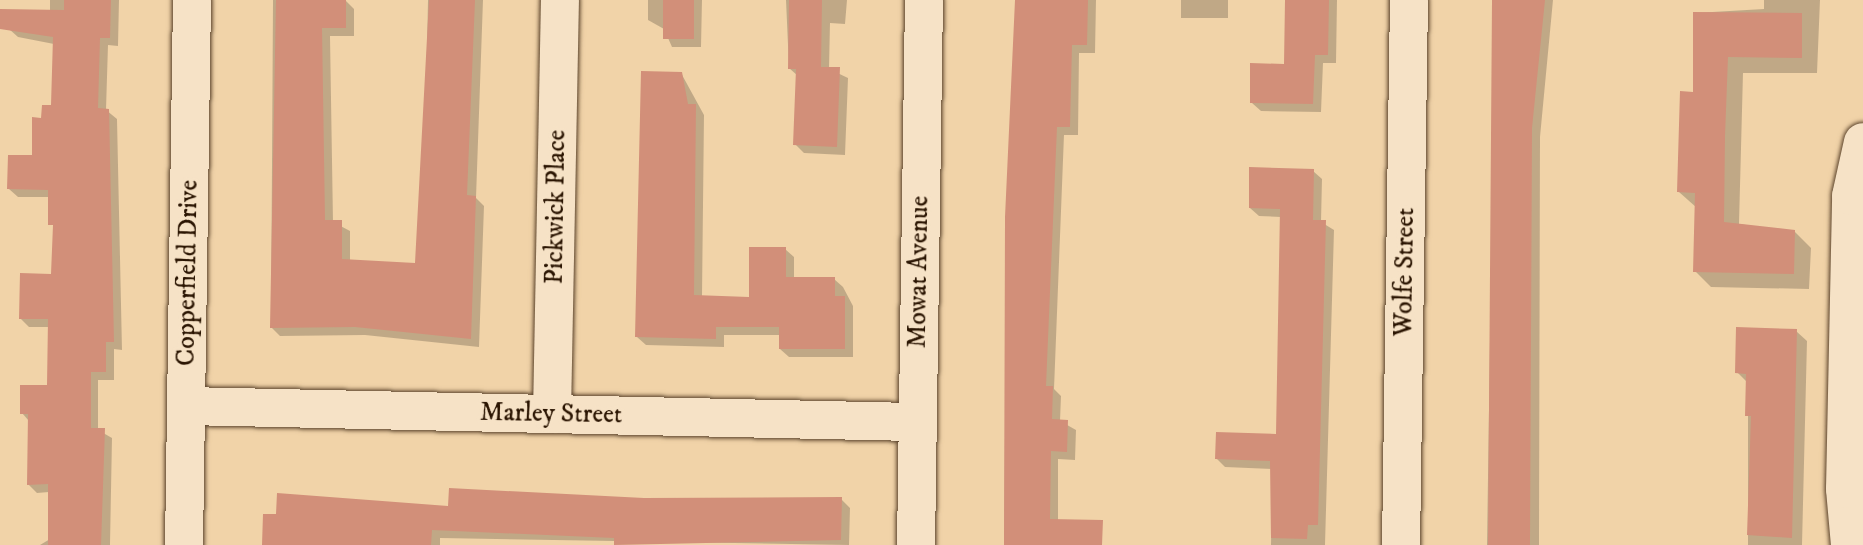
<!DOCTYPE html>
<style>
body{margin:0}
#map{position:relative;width:1863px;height:545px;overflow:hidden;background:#f1d3a8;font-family:"IM FELL DW Pica",serif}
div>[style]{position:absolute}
.shadow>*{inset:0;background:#0003;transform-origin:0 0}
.building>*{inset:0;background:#d28f79;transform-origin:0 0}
.roads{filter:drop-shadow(0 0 2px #5c442c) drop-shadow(0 0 2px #5c442c)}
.street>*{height:38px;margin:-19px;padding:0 19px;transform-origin:19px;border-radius:19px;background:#f6e2c6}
.secondary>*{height:38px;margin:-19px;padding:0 19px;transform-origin:19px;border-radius:19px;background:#f6e2c6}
span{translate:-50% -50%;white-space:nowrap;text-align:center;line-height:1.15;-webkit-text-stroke:7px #f6e2c6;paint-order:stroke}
.street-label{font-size:26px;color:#2b1502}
</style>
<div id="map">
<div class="shadow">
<div style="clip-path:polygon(50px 0,119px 0,118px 46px,108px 45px,106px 110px,117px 119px,122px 350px,114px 349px,114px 380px,98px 380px,98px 430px,112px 438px,110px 545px,40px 545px,50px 539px,49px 492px,37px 493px,28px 484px,29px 421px,22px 413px,49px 387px,50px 327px,29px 327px,20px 318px,53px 275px,54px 230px,50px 197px,18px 197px,9px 189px,33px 157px,53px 107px,54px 44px,18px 37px,9px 29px,50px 11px)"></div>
<div style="clip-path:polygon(273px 0,346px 1px,354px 9px,354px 36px,330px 36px,333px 222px,350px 231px,350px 261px,417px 265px,423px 238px,428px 0,483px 0,476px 198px,484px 206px,479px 347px,365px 335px,280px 336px,271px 327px)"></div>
<div style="clip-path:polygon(648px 0,702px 0,701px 47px,672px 47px,664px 29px,648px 20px)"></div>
<div style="clip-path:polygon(786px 0,847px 0,845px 24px,830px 23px,829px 69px,848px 78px,845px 155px,804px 153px,795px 144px,798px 76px,789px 68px)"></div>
<div style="clip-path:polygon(1018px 0,1096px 0,1095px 53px,1079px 53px,1078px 135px,1064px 135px,1054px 389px,1061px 396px,1060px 421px,1076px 430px,1075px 460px,1058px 459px,1058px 521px,1096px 545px,1004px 545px,1007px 217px)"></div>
<div style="left:1181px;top:0;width:47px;height:18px"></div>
<div style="clip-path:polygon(1287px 0,1337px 0,1336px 63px,1323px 63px,1321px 112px,1261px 111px,1252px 103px,1286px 65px)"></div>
<div style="clip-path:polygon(1495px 0,1553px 0,1540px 137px,1539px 545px,1487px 545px)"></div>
<div style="clip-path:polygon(1764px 0,1820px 0,1817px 73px,1743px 73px,1739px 224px,1795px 232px,1811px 248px,1809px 289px,1711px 287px,1695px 271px,1697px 208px,1679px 192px,1694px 94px,1695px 13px,1764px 9px)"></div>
<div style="clip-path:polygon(681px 73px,704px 115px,702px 297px,751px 298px,785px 249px,794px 257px,794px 279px,834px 279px,843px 287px,853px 306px,853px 357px,789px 357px,780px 349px,780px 335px,724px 335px,724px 347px,646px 345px,637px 337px)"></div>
<div style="clip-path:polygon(1313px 171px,1322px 179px,1321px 222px,1334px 230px,1325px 545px,1271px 545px,1272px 469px,1225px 467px,1217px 459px,1278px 435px,1281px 217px,1259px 216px,1250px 208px)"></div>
<div style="clip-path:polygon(1796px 331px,1807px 341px,1802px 545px,1748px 545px,1748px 383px,1737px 372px)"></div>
<div style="clip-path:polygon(841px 499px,850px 508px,849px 545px,440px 538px,440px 545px,264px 545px,450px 508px)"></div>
</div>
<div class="building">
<div style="clip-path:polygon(64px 0,111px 0,110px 38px,100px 38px,98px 108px,109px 109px,114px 342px,106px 342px,106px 372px,91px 372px,91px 428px,105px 428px,101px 545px,48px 545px,48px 484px,27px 485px,28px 414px,20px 414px,20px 385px,47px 385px,48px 319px,19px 319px,20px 273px,51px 274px,53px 225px,48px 225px,48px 190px,7px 189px,8px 155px,32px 155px,32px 117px,41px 118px,42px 105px,51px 105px,53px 37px,0 29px,0 9px,64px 10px)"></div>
<div style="clip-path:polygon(276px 0,346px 0,346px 28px,322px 28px,325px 220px,342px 220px,342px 259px,415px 263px,429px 0,475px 0,467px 195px,476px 196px,471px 339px,355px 327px,270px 328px)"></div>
<div style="left:663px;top:0;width:31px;height:39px"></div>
<div style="clip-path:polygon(789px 0,822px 0,821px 67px,840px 67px,837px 147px,793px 145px,796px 69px,788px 69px)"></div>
<div style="clip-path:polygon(1015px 0,1088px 0,1087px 45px,1072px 45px,1070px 127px,1057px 127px,1046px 386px,1053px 386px,1052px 419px,1068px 420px,1067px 452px,1051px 451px,1050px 519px,1103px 520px,1102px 545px,1004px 545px,1005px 217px)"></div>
<div style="clip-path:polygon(1285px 0,1329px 0,1328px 55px,1315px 55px,1313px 104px,1250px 103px,1250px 63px,1284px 64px)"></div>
<div style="clip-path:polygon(1492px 0,1545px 0,1532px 128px,1530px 545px,1488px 545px)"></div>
<div style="clip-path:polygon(1693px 12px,1802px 13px,1802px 58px,1728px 57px,1725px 136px,1724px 222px,1795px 230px,1794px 274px,1693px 272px,1695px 193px,1677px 192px,1680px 91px,1693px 92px)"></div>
<div style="clip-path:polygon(641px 71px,682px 72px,688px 104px,696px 104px,694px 295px,749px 297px,749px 247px,786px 247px,786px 277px,835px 277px,835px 296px,845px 296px,845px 349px,779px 349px,779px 327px,716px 327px,716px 339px,635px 337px)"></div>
<div style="clip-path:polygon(1249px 167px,1314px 169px,1313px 220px,1326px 220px,1318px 525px,1308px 525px,1307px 539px,1271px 538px,1270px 461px,1215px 459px,1216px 432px,1276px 434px,1280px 209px,1249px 208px)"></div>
<div style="clip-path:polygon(1736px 327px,1797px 329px,1792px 538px,1747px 535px,1751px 416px,1745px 416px,1746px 374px,1735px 373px)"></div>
<div style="clip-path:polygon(449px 488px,644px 498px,842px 497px,841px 540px,614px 545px,614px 538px,432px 530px,431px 545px,262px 545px,263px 514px,276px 514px,277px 493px,448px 506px)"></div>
</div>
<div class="roads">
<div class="street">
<div style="left:186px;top:406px;width:730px;rotate:1.26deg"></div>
<div style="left:552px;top:414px;width:414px;rotate:-88.9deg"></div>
<div style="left:184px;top:545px;width:545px;rotate:-89.16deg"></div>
<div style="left:916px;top:545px;width:545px;rotate:-89.16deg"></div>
<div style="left:1401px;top:545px;width:545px;rotate:-89.16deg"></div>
</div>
<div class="secondary">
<div style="left:1850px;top:545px;width:56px;rotate:-95.1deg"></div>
<div style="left:1845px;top:489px;width:293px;rotate:-88.8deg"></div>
<div style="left:1851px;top:196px;width:55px;rotate:-77.5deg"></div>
</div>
</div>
<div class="street-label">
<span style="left:556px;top:207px;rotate:-89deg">Pickwick Place</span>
<span style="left:919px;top:272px;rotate:-89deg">Mowat Avenue</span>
<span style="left:1405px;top:272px;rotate:-89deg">Wolfe Street</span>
<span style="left:188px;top:273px;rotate:-89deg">Copperfield Drive</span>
<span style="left:551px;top:414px;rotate:1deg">Marley Street</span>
</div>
</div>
